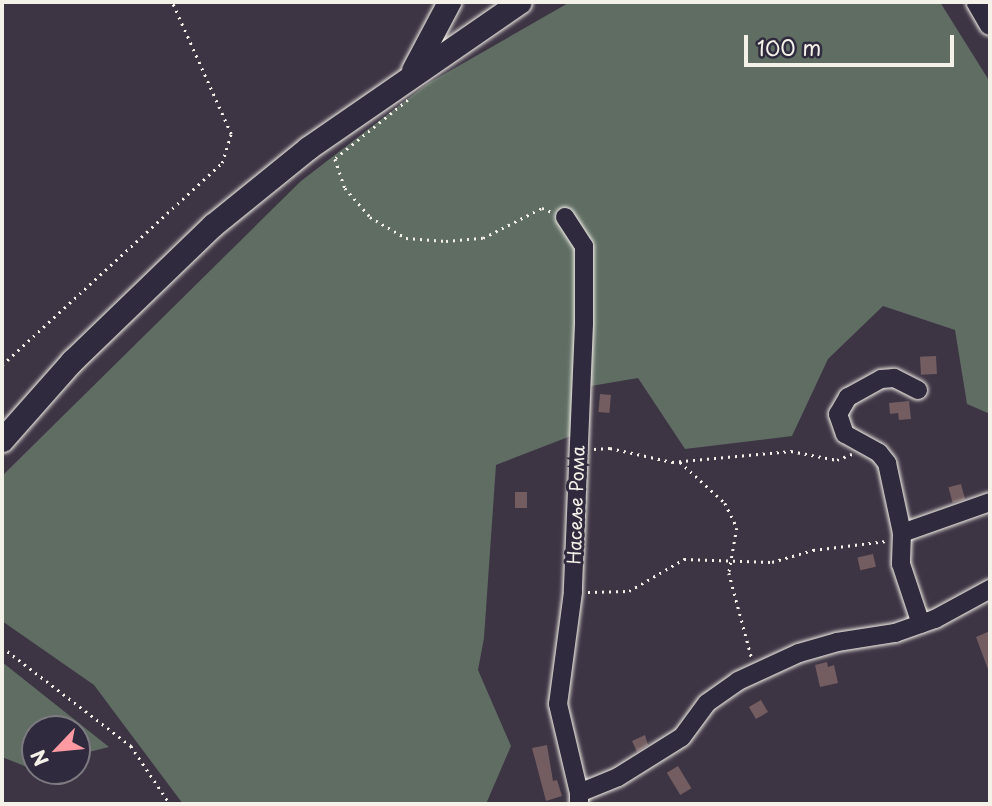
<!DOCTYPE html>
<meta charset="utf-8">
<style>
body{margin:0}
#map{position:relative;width:992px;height:806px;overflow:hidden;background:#3d3444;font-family:"Playpen Sans",sans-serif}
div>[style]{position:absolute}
.green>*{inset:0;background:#5f6d63}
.building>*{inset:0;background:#735d60;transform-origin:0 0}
.path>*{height:2.5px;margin-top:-1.25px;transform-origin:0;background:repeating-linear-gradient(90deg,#f4f1e8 0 2px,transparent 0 7px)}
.roads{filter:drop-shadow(0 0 2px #f4f1e8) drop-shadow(0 0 2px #f4f1e8)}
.minor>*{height:18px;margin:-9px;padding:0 9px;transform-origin:9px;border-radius:9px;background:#2f2a3d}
.major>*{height:23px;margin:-11.5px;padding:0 11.5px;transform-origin:11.5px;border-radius:11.5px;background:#2f2a3d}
span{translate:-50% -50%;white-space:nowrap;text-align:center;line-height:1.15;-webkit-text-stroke:6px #2f2a3d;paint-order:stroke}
.street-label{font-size:18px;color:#f4f1e8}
.frame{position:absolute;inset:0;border:4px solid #f4f1e8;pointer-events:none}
.north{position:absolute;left:21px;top:715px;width:70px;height:70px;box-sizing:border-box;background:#2f2a3d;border:2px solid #7e7a81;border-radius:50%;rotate:244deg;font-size:19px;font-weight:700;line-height:28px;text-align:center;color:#f4f1e8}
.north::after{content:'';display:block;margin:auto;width:24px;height:32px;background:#ff9aa2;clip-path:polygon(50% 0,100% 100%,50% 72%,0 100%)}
.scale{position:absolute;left:744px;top:35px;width:210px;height:32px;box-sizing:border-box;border:4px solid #f4f1e8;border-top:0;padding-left:9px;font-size:21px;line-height:24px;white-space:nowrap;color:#f4f1e8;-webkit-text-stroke:5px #2f2a3d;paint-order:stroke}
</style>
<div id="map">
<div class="green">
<div style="clip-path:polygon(570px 2px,940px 2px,990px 82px,990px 414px,967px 404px,955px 330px,883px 306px,828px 359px,792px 436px,685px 449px,638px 378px,585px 387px,576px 434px,496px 465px,484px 638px,478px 670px,511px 746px,486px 804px,183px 804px,94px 685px,2px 621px,2px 476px,301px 181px,427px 84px)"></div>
<div style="clip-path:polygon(2px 662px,109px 747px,77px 755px,77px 729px,35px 729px,35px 765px,27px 767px,2px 757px)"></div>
</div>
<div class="building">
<div style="left:936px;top:356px;width:18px;height:16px;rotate:87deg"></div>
<div style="left:600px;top:394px;width:11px;height:18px;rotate:5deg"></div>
<div style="clip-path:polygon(909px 401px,911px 419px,899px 420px,898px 413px,890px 414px,889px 403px)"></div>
<div style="left:961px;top:484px;width:16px;height:13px;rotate:75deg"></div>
<div style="left:515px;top:492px;width:12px;height:16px"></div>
<div style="left:873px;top:554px;width:13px;height:16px;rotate:77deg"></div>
<div style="clip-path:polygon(990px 631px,990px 672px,989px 672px,976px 637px)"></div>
<div style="clip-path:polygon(827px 662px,828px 667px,834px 665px,838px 683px,820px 687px,815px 665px)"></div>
<div style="left:761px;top:700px;width:14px;height:14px;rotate:60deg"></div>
<div style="clip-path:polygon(645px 735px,648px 745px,637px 752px,632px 741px)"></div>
<div style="clip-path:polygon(547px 745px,553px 781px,557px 780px,562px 796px,546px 801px,532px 748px)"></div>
<div style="left:678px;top:766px;width:26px;height:13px;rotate:59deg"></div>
</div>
<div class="path">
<div style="left:408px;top:100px;width:94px;rotate:141.1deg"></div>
<div style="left:335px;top:159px;width:31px;rotate:71deg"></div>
<div style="left:345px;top:188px;width:38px;rotate:49deg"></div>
<div style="left:370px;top:217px;width:42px;rotate:30.3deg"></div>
<div style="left:406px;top:238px;width:40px;rotate:4.3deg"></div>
<div style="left:446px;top:241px;width:37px;rotate:-5deg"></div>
<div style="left:483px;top:238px;width:66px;rotate:-27deg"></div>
<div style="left:542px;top:208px;width:11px;rotate:22deg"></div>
<div style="left:2px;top:365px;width:299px;rotate:-42.6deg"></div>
<div style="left:222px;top:163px;width:30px;rotate:-73deg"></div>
<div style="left:231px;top:134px;width:145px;rotate:-114.1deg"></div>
<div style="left:594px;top:449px;width:16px;rotate:-4deg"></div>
<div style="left:610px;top:448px;width:64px;rotate:12.7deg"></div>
<div style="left:672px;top:462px;width:120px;rotate:-5.3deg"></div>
<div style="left:791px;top:451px;width:47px;rotate:11.1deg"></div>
<div style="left:837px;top:460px;width:16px;rotate:-22deg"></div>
<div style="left:680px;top:462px;width:61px;rotate:42.3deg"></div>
<div style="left:725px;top:503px;width:28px;rotate:64deg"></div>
<div style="left:737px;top:528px;width:46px;rotate:100.1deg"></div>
<div style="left:729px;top:573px;width:89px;rotate:75deg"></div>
<div style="left:588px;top:592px;width:41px;rotate:-1.4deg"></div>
<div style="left:629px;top:591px;width:64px;rotate:-30.2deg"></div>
<div style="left:684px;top:559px;width:88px;rotate:2deg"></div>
<div style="left:772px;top:562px;width:43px;rotate:-16.3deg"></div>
<div style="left:813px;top:550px;width:74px;rotate:-7deg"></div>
<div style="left:2px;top:647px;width:163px;rotate:37.5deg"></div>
<div style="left:131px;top:746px;width:70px;rotate:56.1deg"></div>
</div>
<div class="roads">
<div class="minor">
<div style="left:565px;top:217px;width:35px;rotate:57deg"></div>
<div style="left:584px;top:246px;width:78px;rotate:90deg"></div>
<div style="left:584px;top:324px;width:268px;rotate:92.4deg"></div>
<div style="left:573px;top:592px;width:113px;rotate:97.6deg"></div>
<div style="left:558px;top:704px;width:91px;rotate:76.7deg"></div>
<div style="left:918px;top:390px;width:27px;rotate:-153deg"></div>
<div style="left:894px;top:378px;width:13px;rotate:176deg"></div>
<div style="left:881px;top:379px;width:38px;rotate:151deg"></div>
<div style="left:848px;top:397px;width:20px;rotate:120deg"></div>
<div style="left:838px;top:414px;width:21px;rotate:71deg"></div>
<div style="left:845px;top:434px;width:39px;rotate:29deg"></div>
<div style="left:879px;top:453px;width:13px;rotate:51deg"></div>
<div style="left:887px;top:463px;width:72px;rotate:77.9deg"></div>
<div style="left:902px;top:533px;width:31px;rotate:92deg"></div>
<div style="left:901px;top:564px;width:63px;rotate:71.6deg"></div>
<div style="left:902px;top:533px;width:93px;rotate:-19.4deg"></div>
<div style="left:579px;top:804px;width:11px;rotate:-90deg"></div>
<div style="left:579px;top:793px;width:42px;rotate:-22.3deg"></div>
<div style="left:618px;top:777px;width:75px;rotate:-32deg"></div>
<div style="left:682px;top:737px;width:42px;rotate:-53.7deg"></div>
<div style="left:707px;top:703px;width:38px;rotate:-35deg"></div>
<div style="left:738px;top:681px;width:67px;rotate:-24.7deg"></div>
<div style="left:799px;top:653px;width:40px;rotate:-16deg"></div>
<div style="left:837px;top:642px;width:59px;rotate:-8.8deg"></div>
<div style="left:895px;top:633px;width:42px;rotate:-19.3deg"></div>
<div style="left:935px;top:619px;width:63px;rotate:-28.6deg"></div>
</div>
<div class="major">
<div style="left:978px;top:2px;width:24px;rotate:60deg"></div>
<div style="left:413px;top:70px;width:77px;rotate:-62.1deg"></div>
<div style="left:2px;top:440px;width:106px;rotate:-48.5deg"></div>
<div style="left:72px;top:361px;width:196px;rotate:-44deg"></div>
<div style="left:213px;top:225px;width:122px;rotate:-39deg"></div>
<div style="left:308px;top:148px;width:257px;rotate:-34.6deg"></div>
</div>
</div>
<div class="street-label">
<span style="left:576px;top:505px;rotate:-88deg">Насеље Рома</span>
</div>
<div class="frame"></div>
<div class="north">N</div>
<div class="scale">100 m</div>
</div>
